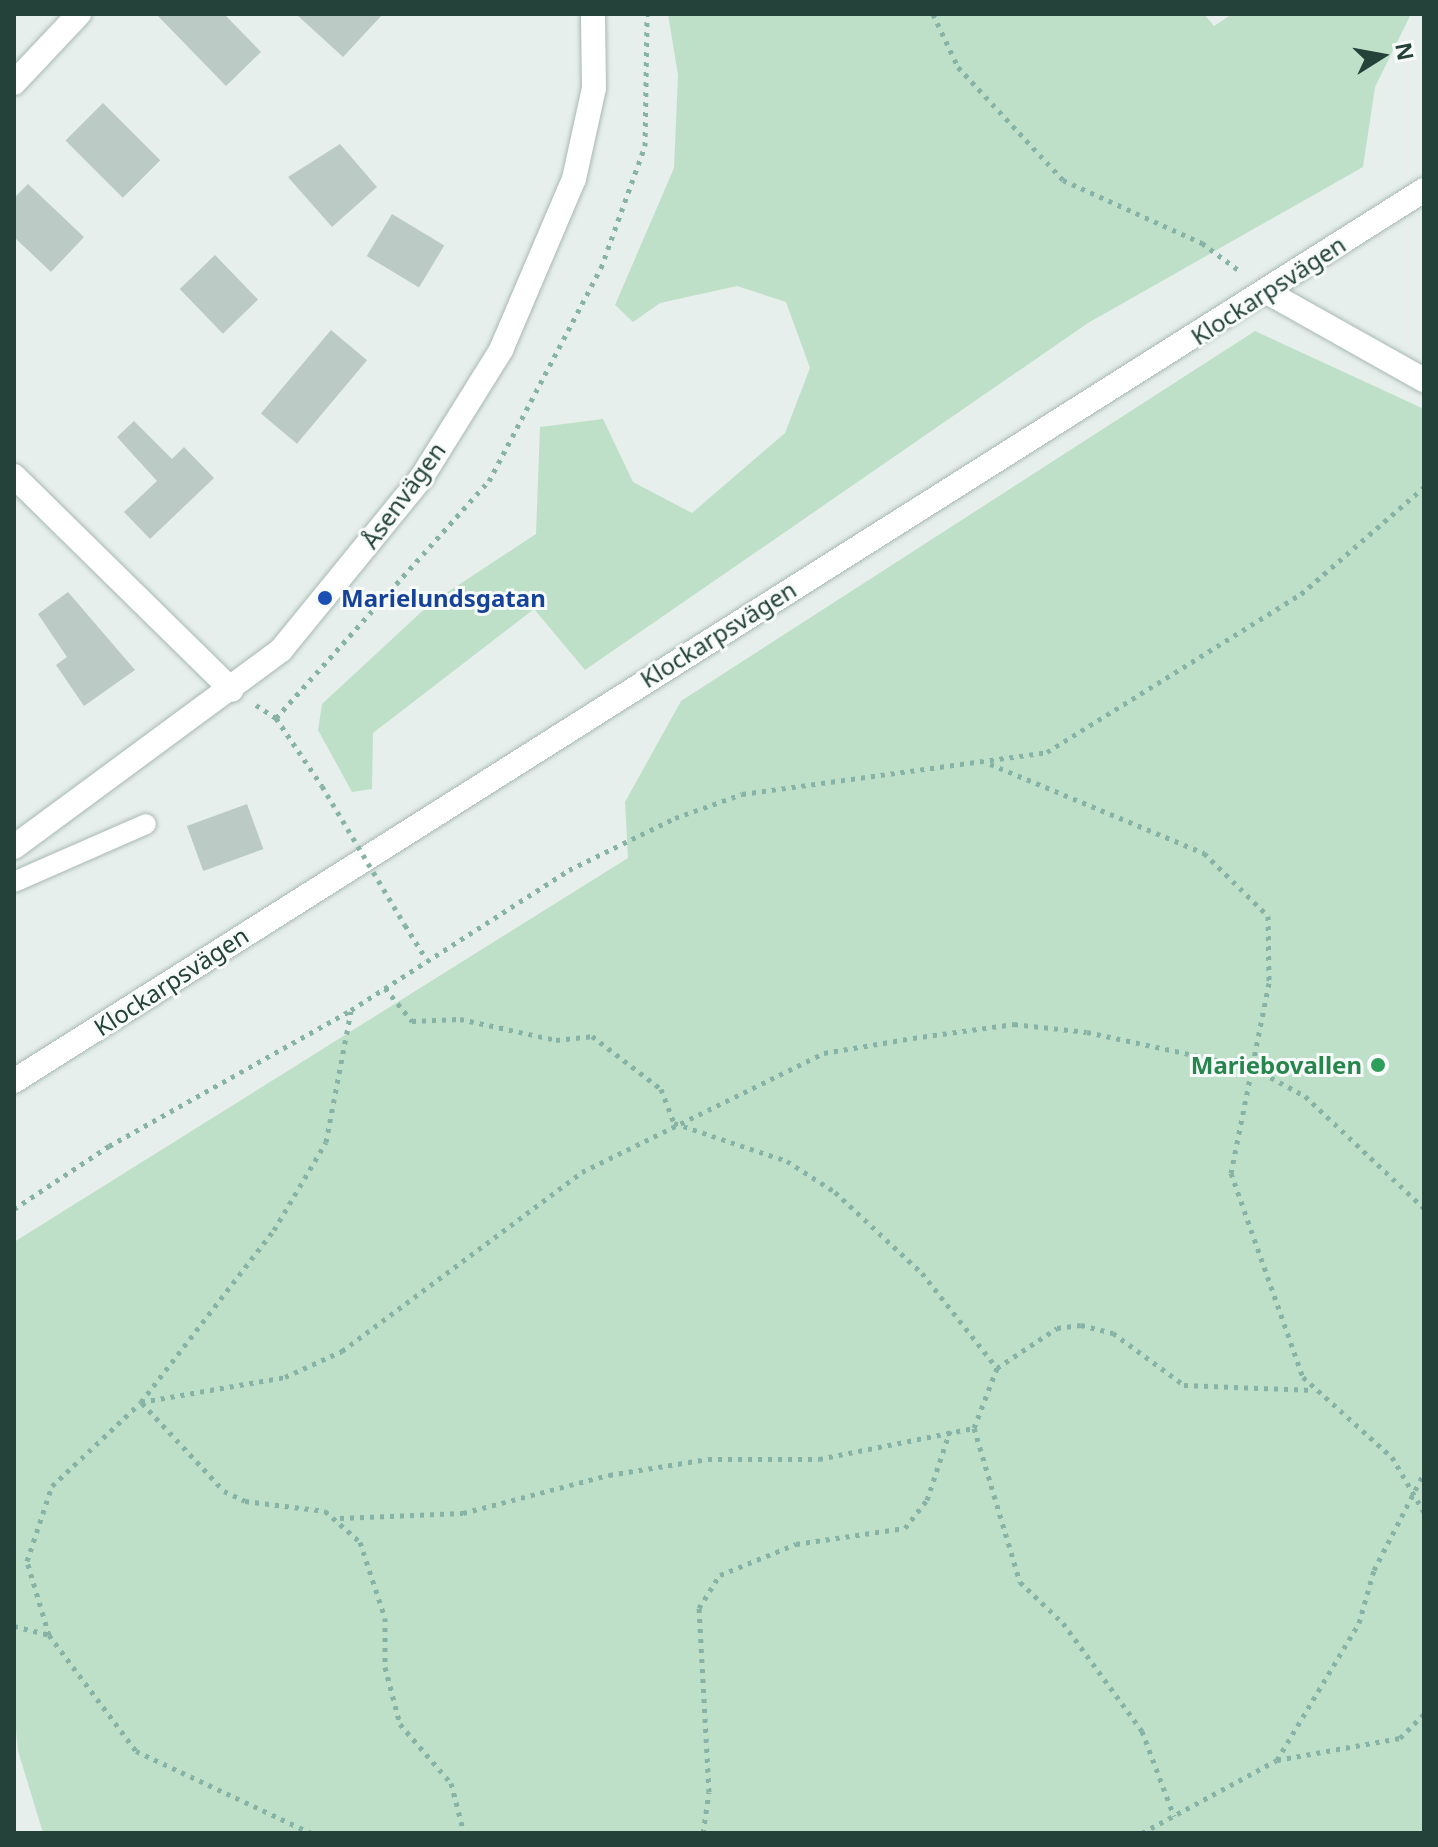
<!DOCTYPE html>
<meta charset="utf-8">
<style>
body{margin:0}
#map{position:relative;width:1438px;height:1847px;overflow:hidden;background:#e6efeb;font-family:"Noto Sans",sans-serif}
div>[style]{position:absolute}
.green>*{inset:0;background:#bfe0c8}
.building>*{inset:0;background:#bbcac4;transform-origin:0 0}
.path>*{height:5px;margin-top:-2.5px;transform-origin:0;background:repeating-linear-gradient(90deg,#86b3a5 0 4px,transparent 0 10px)}
.roads{filter:drop-shadow(0 0 2px #a8b8b2) drop-shadow(0 0 2px #a8b8b2)}
.service>*{height:20px;margin:-10px;padding:0 10px;transform-origin:10px;border-radius:10px;background:#fff}
.minor>*{height:24px;margin:-12px;padding:0 12px;transform-origin:12px;border-radius:12px;background:#fff}
.tertiary>*{height:24px;margin:-12px;padding:0 12px;transform-origin:12px;border-radius:12px;background:#fff}
.path-bridge>*{height:5px;margin-top:-2.5px;transform-origin:0;background:repeating-linear-gradient(90deg,#86b3a5 0 4px,transparent 0 10px)}
.dots>*{width:22px;height:22px;translate:-50% -50%;box-sizing:border-box;border:4px solid #f7fbf9;border-radius:50%}
span{translate:-50% -50%;white-space:nowrap;text-align:center;line-height:1.15;-webkit-text-stroke:6px #f7fbf9;paint-order:stroke}
.street-label{font-size:24px;color:#24423a}
.transit-label{font-size:24px;color:#164399;font-weight:700}
.left{translate:0 -50%;text-align:left}
.leisure-label{font-size:24px;color:#27864d;font-weight:700}
.right{translate:-100% -50%;text-align:right}
.frame{position:absolute;inset:0;border:16px solid #24423a;pointer-events:none}
.north{position:absolute;left:1342px;top:16px;width:80px;height:80px;-webkit-text-stroke:6px #f7fbf9;paint-order:stroke;rotate:79deg;font-size:22px;font-weight:700;line-height:32px;text-align:center;color:#24423a}
.north::after{content:'';display:block;margin:auto;width:28px;height:36px;background:#24423a;clip-path:polygon(50% 0,100% 100%,50% 72%,0 100%)}
</style>
<div id="map">
<div class="green">
<div style="clip-path:polygon(668px 14px,1204px 14px,1214px 26px,1232px 14px,1411px 14px,1375px 87px,1363px 167px,1088px 323px,585px 670px,534px 609px,373px 733px,372px 789px,352px 792px,318px 730px,322px 704px,431px 603px,536px 534px,540px 427px,603px 419px,633px 482px,692px 513px,785px 433px,810px 368px,786px 302px,737px 286px,660px 303px,633px 322px,615px 305px,674px 168px,678px 75px)"></div>
<div style="clip-path:polygon(1255px 331px,1424px 409px,1424px 1833px,43px 1833px,18px 1751px,14px 1709px,14px 1242px,628px 858px,625px 802px,681px 701px)"></div>
</div>
<div class="building">
<div style="clip-path:polygon(156px 14px,224px 14px,261px 52px,226px 86px)"></div>
<div style="clip-path:polygon(296px 14px,383px 14px,343px 57px)"></div>
<div style="left:103px;top:103px;width:81px;height:53px;rotate:45deg"></div>
<div style="clip-path:polygon(340px 144px,377px 187px,332px 227px,288px 177px)"></div>
<div style="clip-path:polygon(28px 184px,84px 237px,51px 272px,14px 237px,14px 198px)"></div>
<div style="left:392px;top:214px;width:61px;height:49px;rotate:31deg"></div>
<div style="left:215px;top:255px;width:62px;height:49px;rotate:46deg"></div>
<div style="left:331px;top:330px;width:47px;height:109px;rotate:40deg"></div>
<div style="clip-path:polygon(134px 421px,172px 459px,184px 447px,214px 478px,150px 539px,124px 512px,157px 481px,117px 437px)"></div>
<div style="clip-path:polygon(68px 592px,135px 670px,84px 706px,56px 665px,67px 657px,38px 614px)"></div>
<div style="left:247px;top:804px;width:48px;height:64px;rotate:70deg"></div>
</div>
<div class="path">
<div style="left:933px;top:14px;width:59px;rotate:64.7deg"></div>
<div style="left:958px;top:67px;width:154px;rotate:47.1deg"></div>
<div style="left:1063px;top:180px;width:153px;rotate:24.4deg"></div>
<div style="left:1202px;top:243px;width:49px;rotate:36.6deg"></div>
<div style="left:256px;top:705px;width:24px;rotate:33deg"></div>
<div style="left:276px;top:718px;width:82px;rotate:55.9deg"></div>
<div style="left:276px;top:718px;width:319px;rotate:-48.1deg"></div>
<div style="left:489px;top:481px;width:241px;rotate:-62.3deg"></div>
<div style="left:601px;top:268px;width:130px;rotate:-70.2deg"></div>
<div style="left:645px;top:146px;width:132px;rotate:-89.1deg"></div>
<div style="left:990px;top:764px;width:232px;rotate:22.6deg"></div>
<div style="left:1204px;top:853px;width:90px;rotate:44.5deg"></div>
<div style="left:1268px;top:916px;width:67px;rotate:89.1deg"></div>
<div style="left:1269px;top:983px;width:194px;rotate:101.3deg"></div>
<div style="left:1231px;top:1173px;width:216px;rotate:70.6deg"></div>
<div style="left:1303px;top:1377px;width:120px;rotate:42deg"></div>
<div style="left:1392px;top:1457px;width:64px;rotate:59.8deg"></div>
<div style="left:405px;top:925px;width:40px;rotate:58deg"></div>
<div style="left:385px;top:988px;width:43px;rotate:50.7deg"></div>
<div style="left:412px;top:1021px;width:48px;rotate:-2.4deg"></div>
<div style="left:460px;top:1019px;width:98px;rotate:12.3deg"></div>
<div style="left:556px;top:1040px;width:36px;rotate:-6deg"></div>
<div style="left:592px;top:1036px;width:87px;rotate:37.5deg"></div>
<div style="left:661px;top:1089px;width:36px;rotate:69deg"></div>
<div style="left:674px;top:1123px;width:119px;rotate:18.6deg"></div>
<div style="left:787px;top:1161px;width:57px;rotate:32.9deg"></div>
<div style="left:835px;top:1192px;width:119px;rotate:43deg"></div>
<div style="left:922px;top:1273px;width:121px;rotate:51.7deg"></div>
<div style="left:997px;top:1368px;width:64px;rotate:111deg"></div>
<div style="left:974px;top:1428px;width:161px;rotate:73.4deg"></div>
<div style="left:1020px;top:1582px;width:59px;rotate:43.6deg"></div>
<div style="left:1063px;top:1623px;width:134px;rotate:53.8deg"></div>
<div style="left:1142px;top:1731px;width:91px;rotate:69.4deg"></div>
<div style="left:14px;top:1209px;width:114px;rotate:-33.6deg"></div>
<div style="left:109px;top:1146px;width:278px;rotate:-29.3deg"></div>
<div style="left:351px;top:1010px;width:259px;rotate:-32.7deg"></div>
<div style="left:569px;top:870px;width:118px;rotate:-26.1deg"></div>
<div style="left:675px;top:818px;width:71px;rotate:-19.7deg"></div>
<div style="left:742px;top:794px;width:308px;rotate:-7.8deg"></div>
<div style="left:1047px;top:752px;width:299px;rotate:-31.9deg"></div>
<div style="left:1301px;top:594px;width:163px;rotate:-41deg"></div>
<div style="left:997px;top:1368px;width:72px;rotate:-33.7deg"></div>
<div style="left:1057px;top:1328px;width:24px;rotate:-7deg"></div>
<div style="left:1081px;top:1325px;width:33px;rotate:14deg"></div>
<div style="left:1113px;top:1333px;width:88px;rotate:36.2deg"></div>
<div style="left:1184px;top:1385px;width:129px;rotate:2.2deg"></div>
<div style="left:141px;top:1402px;width:146px;rotate:-9.8deg"></div>
<div style="left:285px;top:1377px;width:63px;rotate:-24.5deg"></div>
<div style="left:342px;top:1351px;width:299px;rotate:-36.7deg"></div>
<div style="left:582px;top:1172px;width:270px;rotate:-26.2deg"></div>
<div style="left:824px;top:1053px;width:90px;rotate:-9.6deg"></div>
<div style="left:913px;top:1038px;width:102px;rotate:-7.9deg"></div>
<div style="left:1014px;top:1024px;width:73px;rotate:6.3deg"></div>
<div style="left:1087px;top:1032px;width:170px;rotate:12.2deg"></div>
<div style="left:1253px;top:1068px;width:59px;rotate:28.3deg"></div>
<div style="left:1305px;top:1096px;width:163px;rotate:43.3deg"></div>
<div style="left:142px;top:1403px;width:120px;rotate:47deg"></div>
<div style="left:224px;top:1491px;width:23px;rotate:25deg"></div>
<div style="left:245px;top:1501px;width:81px;rotate:7.1deg"></div>
<div style="left:325px;top:1511px;width:47px;rotate:41.5deg"></div>
<div style="left:360px;top:1542px;width:80px;rotate:71.8deg"></div>
<div style="left:385px;top:1618px;width:49px;rotate:90deg"></div>
<div style="left:385px;top:1667px;width:59px;rotate:75.3deg"></div>
<div style="left:400px;top:1724px;width:78px;rotate:49.2deg"></div>
<div style="left:451px;top:1783px;width:52px;rotate:75.4deg"></div>
<div style="left:340px;top:1518px;width:123px;rotate:-2.3deg"></div>
<div style="left:463px;top:1513px;width:151px;rotate:-14.6deg"></div>
<div style="left:609px;top:1475px;width:100px;rotate:-9.2deg"></div>
<div style="left:708px;top:1459px;width:111px"></div>
<div style="left:819px;top:1459px;width:158px;rotate:-11.3deg"></div>
<div style="left:14px;top:1626px;width:36px;rotate:14deg"></div>
<div style="left:49px;top:1635px;width:145px;rotate:53.1deg"></div>
<div style="left:136px;top:1751px;width:193px;rotate:25.1deg"></div>
<div style="left:49px;top:1635px;width:77px;rotate:-106.6deg"></div>
<div style="left:27px;top:1561px;width:79px;rotate:-71.6deg"></div>
<div style="left:52px;top:1486px;width:122px;rotate:-43.3deg"></div>
<div style="left:141px;top:1402px;width:217px;rotate:-52.3deg"></div>
<div style="left:274px;top:1230px;width:102px;rotate:-59.4deg"></div>
<div style="left:326px;top:1142px;width:133px;rotate:-79.2deg"></div>
<div style="left:1277px;top:1760px;width:160px;rotate:-59.1deg"></div>
<div style="left:1359px;top:1623px;width:55px;rotate:-74.2deg"></div>
<div style="left:1374px;top:1570px;width:109px;rotate:-62.7deg"></div>
<div style="left:703px;top:1833px;width:41px;rotate:-81.7deg"></div>
<div style="left:709px;top:1792px;width:184px;rotate:-93.1deg"></div>
<div style="left:699px;top:1608px;width:39px;rotate:-58deg"></div>
<div style="left:720px;top:1575px;width:82px;rotate:-22.2deg"></div>
<div style="left:796px;top:1544px;width:110px;rotate:-8.4deg"></div>
<div style="left:905px;top:1528px;width:36px;rotate:-52deg"></div>
<div style="left:927px;top:1500px;width:73px;rotate:-71.6deg"></div>
<div style="left:815px;top:1833px;width:10px"></div>
<div style="left:1142px;top:1833px;width:153px;rotate:-28.4deg"></div>
<div style="left:1277px;top:1760px;width:125px;rotate:-10.1deg"></div>
<div style="left:1400px;top:1738px;width:34px;rotate:-45deg"></div>
</div>
<div class="roads">
<div class="service">
<div style="left:14px;top:882px;width:144px;rotate:-23.7deg"></div>
</div>
<div class="minor">
<div style="left:14px;top:83px;width:95px;rotate:-46.7deg"></div>
<div style="left:1267px;top:292px;width:180px;rotate:29.3deg"></div>
<div style="left:14px;top:476px;width:305px;rotate:44.5deg"></div>
</div>
<div class="tertiary">
<div style="left:14px;top:847px;width:332px;rotate:-36.4deg"></div>
<div style="left:281px;top:650px;width:223px;rotate:-50.8deg"></div>
<div style="left:422px;top:477px;width:150px;rotate:-58.1deg"></div>
<div style="left:501px;top:350px;width:186px;rotate:-66.9deg"></div>
<div style="left:574px;top:179px;width:93px;rotate:-77.6deg"></div>
<div style="left:594px;top:88px;width:74px;rotate:-90.8deg"></div>
<div style="left:14px;top:1081px;width:1668px;rotate:-32.29deg"></div>
</div>
</div>
<div class="path-bridge">
<div style="left:322px;top:786px;width:162px;rotate:59.2deg"></div>
</div>
<div class="dots">
<div style="left:325px;top:598px;background:#1a4fb4"></div>
<div style="left:1378px;top:1065px;background:#2e9e5b"></div>
</div>
<div class="street-label">
<span style="left:1268px;top:290px;rotate:-33deg">Klockarpsvägen</span>
<span style="left:403px;top:495px;rotate:-54deg">Åsenvägen</span>
<span style="left:718px;top:634px;rotate:-32deg">Klockarpsvägen</span>
<span style="left:171px;top:981px;rotate:-33deg">Klockarpsvägen</span>
</div>
<div class="transit-label">
<span class="left" style="left:341px;top:598px">Marielundsgatan</span>
</div>
<div class="leisure-label">
<span class="right" style="left:1362px;top:1065px">Mariebovallen</span>
</div>
<div class="frame"></div>
<div class="north">N</div>
</div>
